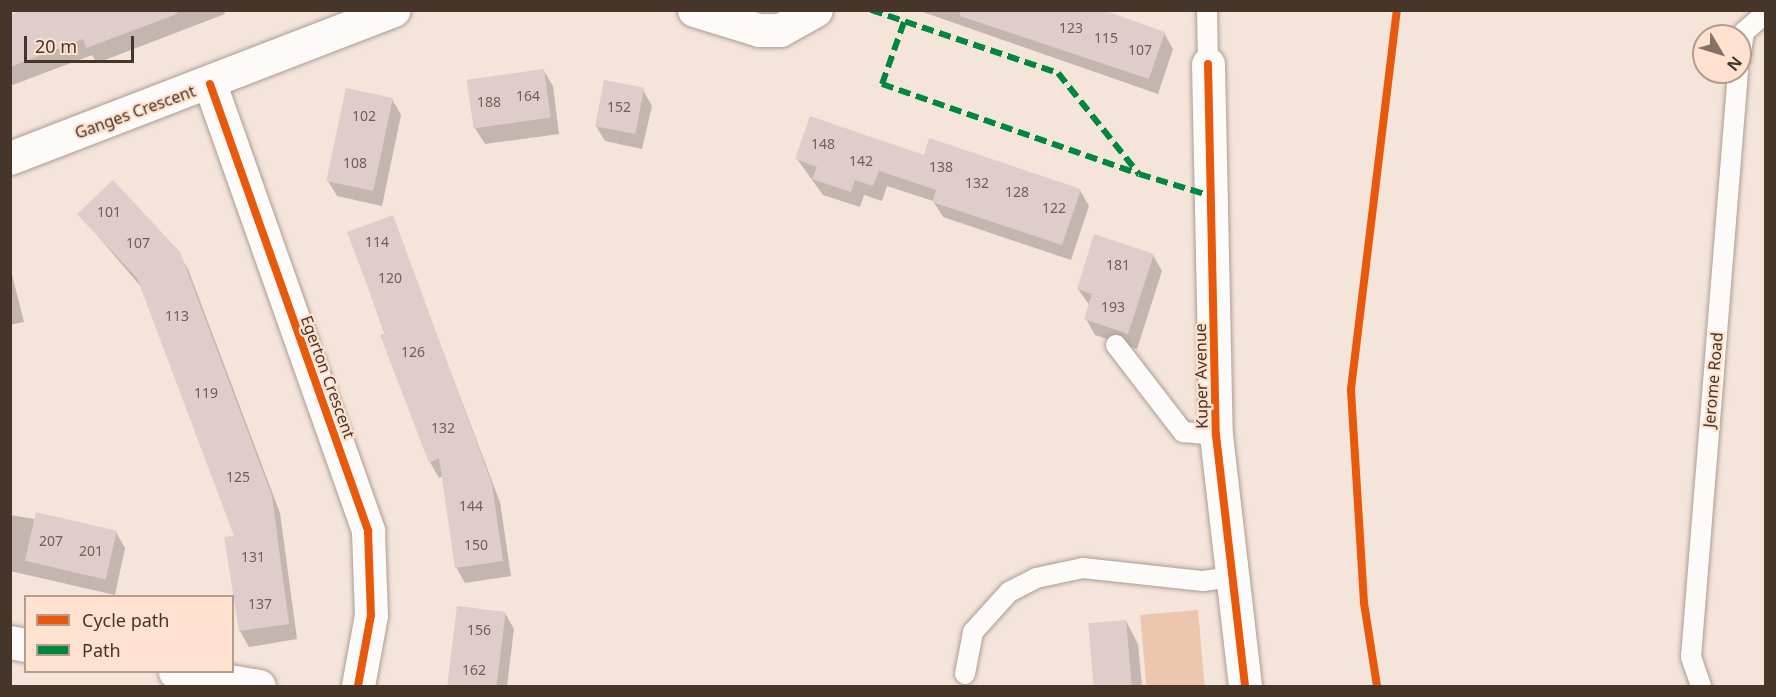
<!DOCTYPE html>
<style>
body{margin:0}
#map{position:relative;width:1776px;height:697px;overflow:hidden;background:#f4e4da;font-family:"Noto Sans",sans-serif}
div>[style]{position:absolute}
.green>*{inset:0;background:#ecc6af;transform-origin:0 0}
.shadow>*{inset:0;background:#0003}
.building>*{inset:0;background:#decdcb;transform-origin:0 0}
.roads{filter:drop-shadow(0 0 2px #ac9c93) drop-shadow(0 0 2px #ac9c93)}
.lane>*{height:20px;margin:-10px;padding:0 10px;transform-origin:10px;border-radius:10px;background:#fdfbf9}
.street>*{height:33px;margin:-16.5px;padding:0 16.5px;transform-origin:16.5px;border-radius:16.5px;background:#fdfbf9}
.quiet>*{height:6px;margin-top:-3px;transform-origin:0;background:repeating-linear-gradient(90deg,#00873e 0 12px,transparent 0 18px)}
.cycleway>*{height:8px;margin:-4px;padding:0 4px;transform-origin:4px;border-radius:4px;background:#e8590c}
span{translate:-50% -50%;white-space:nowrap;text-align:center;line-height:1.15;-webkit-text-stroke:4.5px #fee1cf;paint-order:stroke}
.number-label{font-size:14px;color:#715e55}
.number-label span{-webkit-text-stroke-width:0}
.street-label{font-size:16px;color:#483529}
.frame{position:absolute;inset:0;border:12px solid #483529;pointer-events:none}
.legend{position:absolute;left:24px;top:595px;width:210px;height:78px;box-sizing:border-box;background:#fee1cf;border:2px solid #b59c8d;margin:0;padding:8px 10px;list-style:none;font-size:18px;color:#483529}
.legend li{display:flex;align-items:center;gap:12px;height:30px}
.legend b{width:30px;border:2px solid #b59c8d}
.north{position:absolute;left:1692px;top:24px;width:60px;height:60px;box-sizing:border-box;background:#fee1cf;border:2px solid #b59c8d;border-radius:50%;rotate:128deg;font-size:16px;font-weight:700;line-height:24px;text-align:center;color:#483529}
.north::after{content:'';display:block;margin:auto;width:21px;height:27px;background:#847267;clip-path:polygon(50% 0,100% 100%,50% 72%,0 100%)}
.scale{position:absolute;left:24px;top:36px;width:110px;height:27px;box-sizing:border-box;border:3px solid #483529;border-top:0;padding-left:8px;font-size:18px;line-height:21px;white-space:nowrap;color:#483529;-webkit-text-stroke:4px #fee1cf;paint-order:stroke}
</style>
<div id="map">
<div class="green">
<div style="left:1198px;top:610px;width:76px;height:58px;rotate:85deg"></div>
</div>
<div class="shadow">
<div style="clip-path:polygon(50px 10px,224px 10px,225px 14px,97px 63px,92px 55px,10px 86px,10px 16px)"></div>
<div style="clip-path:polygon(917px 10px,1098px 10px,1164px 33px,1173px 49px,1158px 94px)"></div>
<div style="clip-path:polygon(544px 71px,553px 86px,559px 134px,485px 144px,475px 128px)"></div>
<div style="clip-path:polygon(643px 90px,652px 106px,642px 149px,605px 141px,596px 126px)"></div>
<div style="clip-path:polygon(392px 99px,401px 115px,382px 206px,337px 196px,328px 181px)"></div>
<div style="clip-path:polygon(925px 157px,1080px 190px,1089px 206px,1071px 260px,943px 217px,933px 201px,887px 186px,882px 201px,864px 195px,860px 207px,823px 195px,797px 159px)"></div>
<div style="clip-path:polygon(79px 214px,178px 253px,188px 269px,280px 513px,297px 639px,249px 647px,240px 631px,236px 537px,142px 288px)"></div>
<div style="clip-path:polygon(392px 217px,500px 502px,511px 576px,465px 583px,456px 567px,443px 476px,439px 478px,430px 462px,349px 233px)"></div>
<div style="clip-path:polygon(1153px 255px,1162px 271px,1137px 349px,1095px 335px,1086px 319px,1090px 306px,1078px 289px)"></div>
<div style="clip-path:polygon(10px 267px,24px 322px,10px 325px)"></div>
<div style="clip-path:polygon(10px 515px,116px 532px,125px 548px,115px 595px,10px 571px)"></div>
<div style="clip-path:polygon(505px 613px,514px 629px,507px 686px,449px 686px)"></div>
<div style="clip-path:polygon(1126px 621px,1138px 644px,1142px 686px,1094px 686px)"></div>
</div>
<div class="building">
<div style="clip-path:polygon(22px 10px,177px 10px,177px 14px,86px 48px,83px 39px,10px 67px,10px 15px)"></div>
<div style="clip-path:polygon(960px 10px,1103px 10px,1165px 32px,1149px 79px,960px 16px)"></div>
<div style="left:544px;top:69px;width:49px;height:78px;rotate:82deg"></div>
<div style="left:604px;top:80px;width:41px;height:47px;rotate:11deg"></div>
<div style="left:346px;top:88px;width:48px;height:95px;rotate:12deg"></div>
<div style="clip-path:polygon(810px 116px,924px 155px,929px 138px,1081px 189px,1062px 245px,932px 202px,936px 190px,879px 171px,873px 186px,855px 180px,851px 192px,812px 179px,817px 167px,795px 159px)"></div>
<div style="clip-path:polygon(113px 180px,180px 252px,272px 496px,289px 624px,239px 631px,224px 537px,234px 536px,137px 278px,77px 214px)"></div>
<div style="clip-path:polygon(393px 215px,492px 484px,503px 561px,455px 568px,439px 458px,429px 463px,380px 335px,385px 333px,347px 232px)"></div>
<div style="clip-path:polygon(1094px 234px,1154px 254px,1128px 334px,1084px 319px,1092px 294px,1077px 289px)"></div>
<div style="left:36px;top:512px;width:83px;height:50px;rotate:13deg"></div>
<div style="left:457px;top:606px;width:49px;height:81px;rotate:7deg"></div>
<div style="left:1126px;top:620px;width:67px;height:38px;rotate:85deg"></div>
</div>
<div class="roads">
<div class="lane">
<div style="left:1207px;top:10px;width:54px;rotate:88.9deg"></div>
<div style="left:1740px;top:60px;width:28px;rotate:-82deg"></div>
<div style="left:1744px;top:32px;width:29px;rotate:-41deg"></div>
<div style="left:1116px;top:345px;width:110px;rotate:52.4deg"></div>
<div style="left:1183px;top:432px;width:33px;rotate:5deg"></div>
<div style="left:965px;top:674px;width:43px;rotate:-79.2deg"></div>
<div style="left:973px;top:632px;width:54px;rotate:-48deg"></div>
<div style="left:1009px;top:592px;width:30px;rotate:-27deg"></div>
<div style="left:1036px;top:578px;width:48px;rotate:-12deg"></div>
<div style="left:1083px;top:568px;width:121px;rotate:6.2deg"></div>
<div style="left:1203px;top:581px;width:28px;rotate:-8deg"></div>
<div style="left:1701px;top:686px;width:31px;rotate:-109deg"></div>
<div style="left:1691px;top:657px;width:587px;rotate:-85.41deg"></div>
</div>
<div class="street">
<div style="left:694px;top:10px;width:68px;rotate:17.1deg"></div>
<div style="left:759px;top:30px;width:21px"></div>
<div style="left:780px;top:30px;width:41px;rotate:-29.1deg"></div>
<div style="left:1208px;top:64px;width:371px;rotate:88.8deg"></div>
<div style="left:1216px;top:435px;width:253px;rotate:83.4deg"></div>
<div style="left:210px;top:84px;width:474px;rotate:70.5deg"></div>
<div style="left:368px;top:531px;width:84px;rotate:88deg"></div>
<div style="left:371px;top:615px;width:72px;rotate:100.4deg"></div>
<div style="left:10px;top:158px;width:411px;rotate:-21.1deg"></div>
<div style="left:10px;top:642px;width:16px;rotate:11deg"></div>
<div style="left:175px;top:672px;width:85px;rotate:9.5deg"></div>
</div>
</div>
<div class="quiet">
<div style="left:871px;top:10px;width:197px;rotate:18.6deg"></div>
<div style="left:1058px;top:73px;width:129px;rotate:51.3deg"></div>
<div style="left:1139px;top:174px;width:75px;rotate:17deg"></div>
<div style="left:904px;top:22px;width:66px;rotate:109.5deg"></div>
<div style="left:882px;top:84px;width:272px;rotate:19.3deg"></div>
</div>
<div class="cycleway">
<div style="left:1208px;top:64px;width:371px;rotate:88.8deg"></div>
<div style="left:1216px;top:435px;width:253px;rotate:83.4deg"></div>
<div style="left:210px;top:84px;width:474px;rotate:70.5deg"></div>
<div style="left:368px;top:531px;width:84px;rotate:88deg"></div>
<div style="left:371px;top:615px;width:72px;rotate:100.4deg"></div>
<div style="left:1377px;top:686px;width:84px;rotate:-98.9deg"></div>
<div style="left:1364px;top:603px;width:214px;rotate:-93.5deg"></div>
<div style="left:1351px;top:389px;width:382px;rotate:-83.1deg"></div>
</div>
<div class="number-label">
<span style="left:1071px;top:28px">123</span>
<span style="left:1106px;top:38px">115</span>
<span style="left:1140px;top:50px">107</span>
<span style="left:528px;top:96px">164</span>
<span style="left:489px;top:102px">188</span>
<span style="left:619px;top:107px">152</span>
<span style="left:364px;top:116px">102</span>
<span style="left:823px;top:144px">148</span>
<span style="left:861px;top:161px">142</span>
<span style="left:355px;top:163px">108</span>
<span style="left:941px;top:167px">138</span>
<span style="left:977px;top:183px">132</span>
<span style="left:1017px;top:192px">128</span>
<span style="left:1054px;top:208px">122</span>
<span style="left:109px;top:212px">101</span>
<span style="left:377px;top:242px">114</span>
<span style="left:138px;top:243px">107</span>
<span style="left:1118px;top:265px">181</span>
<span style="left:390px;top:278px">120</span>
<span style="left:1113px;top:307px">193</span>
<span style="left:177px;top:316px">113</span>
<span style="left:413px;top:352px">126</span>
<span style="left:206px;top:393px">119</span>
<span style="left:443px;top:428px">132</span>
<span style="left:238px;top:477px">125</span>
<span style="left:471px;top:506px">144</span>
<span style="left:51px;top:541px">207</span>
<span style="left:476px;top:545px">150</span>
<span style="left:91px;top:551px">201</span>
<span style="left:253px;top:557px">131</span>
<span style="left:260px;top:604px">137</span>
<span style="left:479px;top:630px">156</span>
<span style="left:474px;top:670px">162</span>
</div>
<div class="street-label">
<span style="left:135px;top:112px;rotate:-20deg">Ganges Crescent</span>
<span style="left:1201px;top:376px;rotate:-91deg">Kuper Avenue</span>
<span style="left:328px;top:377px;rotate:70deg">Egerton Crescent</span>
<span style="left:1713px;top:380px;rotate:-85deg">Jerome Road</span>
</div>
<div class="frame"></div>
<ul class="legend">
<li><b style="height:8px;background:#e8590c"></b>Cycle path</li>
<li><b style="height:8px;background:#00873e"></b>Path</li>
</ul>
<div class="north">N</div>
<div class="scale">20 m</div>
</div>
